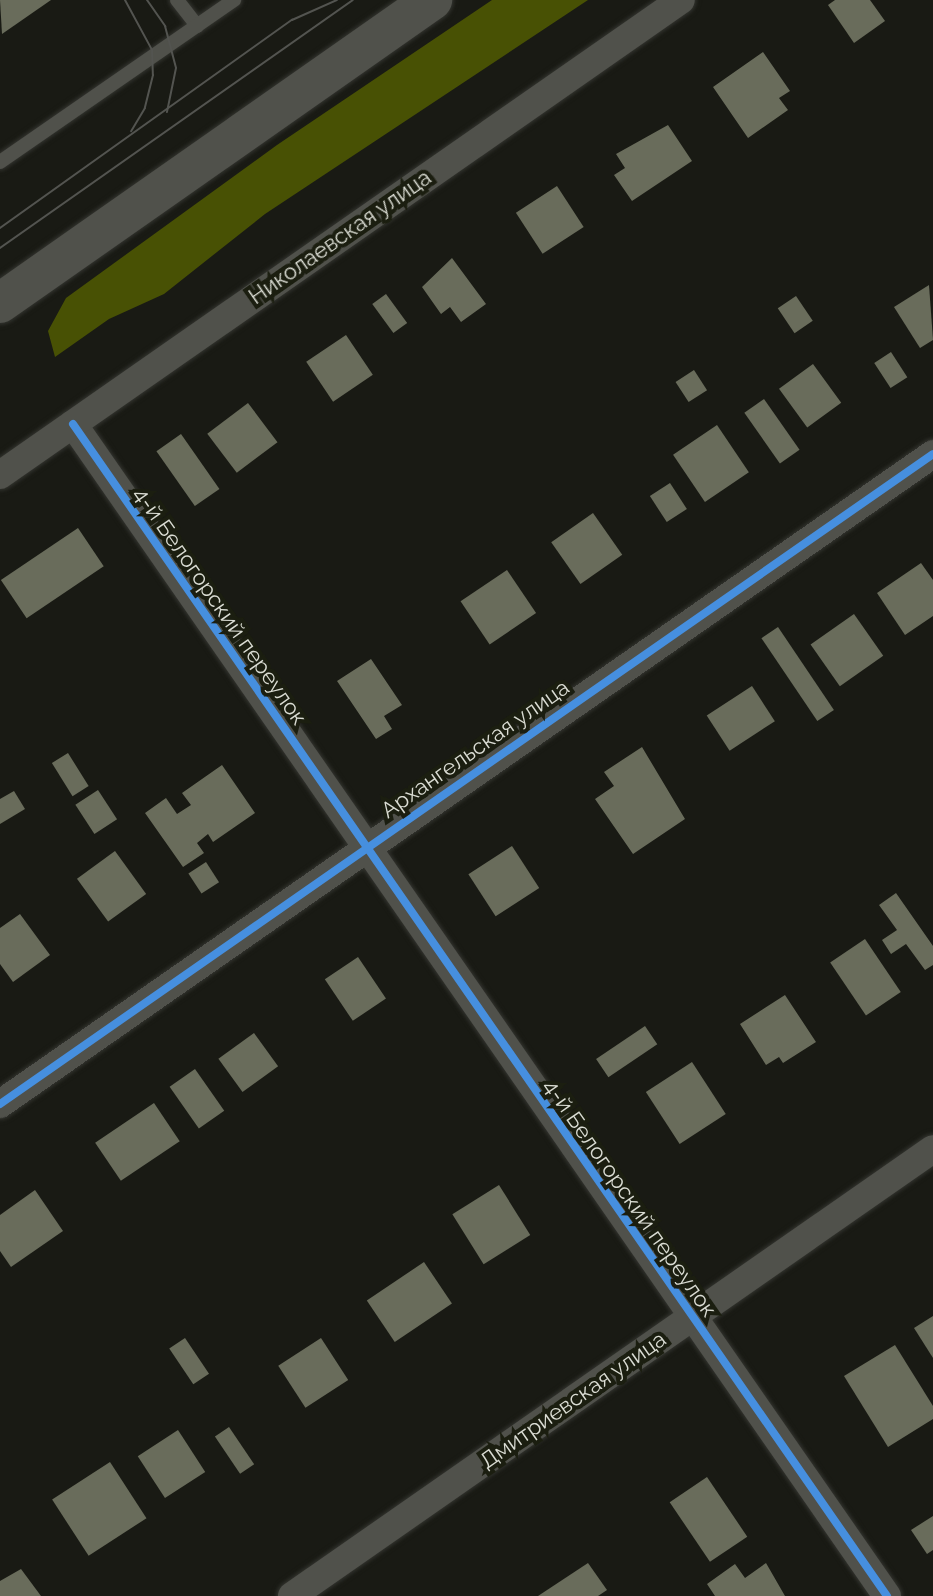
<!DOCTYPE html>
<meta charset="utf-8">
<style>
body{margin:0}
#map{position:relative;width:933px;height:1596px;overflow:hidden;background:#191a14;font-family:Raleway,sans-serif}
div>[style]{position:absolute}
.forest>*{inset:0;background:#485104}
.building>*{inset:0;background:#696c5b;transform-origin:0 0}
.roads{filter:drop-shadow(0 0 2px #33342f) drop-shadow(0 0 2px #33342f)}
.lane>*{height:14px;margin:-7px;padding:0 7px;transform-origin:7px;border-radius:7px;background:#50514b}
.street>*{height:28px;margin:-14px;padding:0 14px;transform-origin:14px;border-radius:14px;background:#50514b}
.secondary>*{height:40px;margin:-20px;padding:0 20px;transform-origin:20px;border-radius:20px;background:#50514b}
.tram>*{height:2px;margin:-1px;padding:0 1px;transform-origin:1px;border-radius:1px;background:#535450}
.cycleway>*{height:8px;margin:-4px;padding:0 4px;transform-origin:4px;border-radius:4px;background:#468fdf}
span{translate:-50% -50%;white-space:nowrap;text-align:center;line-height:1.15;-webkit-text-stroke:8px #1b1e10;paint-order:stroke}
.street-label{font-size:22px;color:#dadcd3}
</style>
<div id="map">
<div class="forest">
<div style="clip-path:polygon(492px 0,588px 0,265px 214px,164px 294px,109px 319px,55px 357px,48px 331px,66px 298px,277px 145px)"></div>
</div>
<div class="building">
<div style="clip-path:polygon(0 0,51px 0,2px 34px)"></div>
<div style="clip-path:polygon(835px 0,870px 0,885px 21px,854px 43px,828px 5px)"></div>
<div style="clip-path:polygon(763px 52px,790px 91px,779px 98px,788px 110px,748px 138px,713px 87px)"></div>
<div style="clip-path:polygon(668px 125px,692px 161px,632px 201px,614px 175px,625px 168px,616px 154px)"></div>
<div style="left:557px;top:186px;width:49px;height:49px;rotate:57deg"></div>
<div style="clip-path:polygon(452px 258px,486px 304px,461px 322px,450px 307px,441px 314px,422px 287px)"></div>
<div style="clip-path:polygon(929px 285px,933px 340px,920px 348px,894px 307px)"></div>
<div style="left:386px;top:294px;width:36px;height:17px;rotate:54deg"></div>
<div style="left:796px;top:296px;width:30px;height:22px;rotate:56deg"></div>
<div style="left:346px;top:335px;width:48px;height:48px;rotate:56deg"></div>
<div style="left:891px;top:352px;width:30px;height:20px;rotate:57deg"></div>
<div style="left:813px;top:364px;width:48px;height:42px;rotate:54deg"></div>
<div style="left:694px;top:370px;width:24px;height:22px;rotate:57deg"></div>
<div style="left:764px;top:399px;width:62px;height:24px;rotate:55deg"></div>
<div style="left:248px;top:403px;width:49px;height:51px;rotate:53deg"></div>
<div style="left:717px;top:425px;width:57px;height:53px;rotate:56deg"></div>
<div style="left:181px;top:434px;width:67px;height:30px;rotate:55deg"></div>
<div style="left:670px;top:483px;width:31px;height:24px;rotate:57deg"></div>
<div style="left:593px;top:513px;width:51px;height:51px;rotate:55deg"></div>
<div style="left:78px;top:528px;width:46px;height:93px;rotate:56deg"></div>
<div style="clip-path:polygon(921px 563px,933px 580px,933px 616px,905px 635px,877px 593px)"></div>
<div style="left:507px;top:570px;width:52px;height:56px;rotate:56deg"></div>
<div style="left:854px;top:614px;width:51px;height:53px;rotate:55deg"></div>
<div style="left:778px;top:627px;width:100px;height:20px;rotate:56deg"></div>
<div style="clip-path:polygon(371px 659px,402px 705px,384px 716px,392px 729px,376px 739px,337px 681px)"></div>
<div style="left:752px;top:686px;width:42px;height:54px;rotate:57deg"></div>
<div style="clip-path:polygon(642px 747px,685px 819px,633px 854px,595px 799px,614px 786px,604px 772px)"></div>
<div style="left:68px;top:753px;width:39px;height:19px;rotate:58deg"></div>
<div style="clip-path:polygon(222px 765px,255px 813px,213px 842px,208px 834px,197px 843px,204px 853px,183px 867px,145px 813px,166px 798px,177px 814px,191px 805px,182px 793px)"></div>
<div style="left:98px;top:790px;width:35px;height:27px;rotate:57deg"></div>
<div style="clip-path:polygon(14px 791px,25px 809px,0 824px,0 799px)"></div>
<div style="left:512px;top:846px;width:50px;height:52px;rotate:57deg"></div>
<div style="left:115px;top:851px;width:53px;height:47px;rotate:54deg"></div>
<div style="left:206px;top:862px;width:24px;height:21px;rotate:57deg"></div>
<div style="clip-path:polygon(896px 893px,933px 946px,933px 965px,925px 970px,906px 944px,891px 954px,882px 940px,897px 930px,879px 905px)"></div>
<div style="clip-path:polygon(20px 914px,50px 955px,13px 982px,0 964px,0 928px)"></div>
<div style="left:865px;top:939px;width:64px;height:42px;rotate:56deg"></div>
<div style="left:358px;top:957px;width:50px;height:40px;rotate:56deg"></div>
<div style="clip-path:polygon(785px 995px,816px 1042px,783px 1063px,779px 1057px,766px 1065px,740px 1024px)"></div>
<div style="left:645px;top:1026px;width:22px;height:59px;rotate:56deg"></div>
<div style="left:254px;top:1033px;width:41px;height:44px;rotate:54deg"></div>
<div style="left:692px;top:1062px;width:62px;height:55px;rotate:57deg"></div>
<div style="left:195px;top:1069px;width:51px;height:31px;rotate:55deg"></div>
<div style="left:154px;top:1103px;width:46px;height:71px;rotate:56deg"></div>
<div style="left:499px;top:1185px;width:59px;height:55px;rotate:58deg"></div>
<div style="clip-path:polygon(35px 1190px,63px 1231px,11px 1267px,0 1251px,0 1215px)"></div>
<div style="left:424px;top:1262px;width:50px;height:69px;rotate:56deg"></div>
<div style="clip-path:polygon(933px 1316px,933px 1358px,914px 1328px)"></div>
<div style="left:185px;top:1338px;width:43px;height:19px;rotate:56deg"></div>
<div style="left:321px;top:1338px;width:50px;height:51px;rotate:57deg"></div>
<div style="clip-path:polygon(895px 1345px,933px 1406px,933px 1419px,888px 1447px,844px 1376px)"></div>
<div style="left:229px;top:1427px;width:45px;height:17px;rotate:56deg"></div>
<div style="left:178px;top:1430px;width:50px;height:48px;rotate:57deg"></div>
<div style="left:110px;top:1462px;width:67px;height:69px;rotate:57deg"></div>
<div style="left:707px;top:1477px;width:72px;height:45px;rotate:56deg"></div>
<div style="clip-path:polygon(933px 1516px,933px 1550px,927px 1554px,911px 1530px)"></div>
<div style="clip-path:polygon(588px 1563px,607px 1590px,598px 1596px,538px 1596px)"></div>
<div style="clip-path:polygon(766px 1563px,785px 1596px,715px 1596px,707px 1584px,735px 1564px,745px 1578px)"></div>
<div style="clip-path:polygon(21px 1569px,41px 1596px,0 1596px,0 1581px)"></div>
</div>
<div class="roads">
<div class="lane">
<div style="left:177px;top:0;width:33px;rotate:52deg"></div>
<div style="left:0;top:162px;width:285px;rotate:-34.7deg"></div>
</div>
<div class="street">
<div style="left:73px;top:424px;width:1427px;rotate:55.22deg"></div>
<div style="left:0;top:475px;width:830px;rotate:-34.9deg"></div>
<div style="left:0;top:1104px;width:1137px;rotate:-34.86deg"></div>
<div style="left:292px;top:1596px;width:781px;rotate:-34.89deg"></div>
</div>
<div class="secondary">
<div style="left:0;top:303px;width:528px;rotate:-35.05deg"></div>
</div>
</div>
<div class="tram">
<div style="left:125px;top:0;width:57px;rotate:61.6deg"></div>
<div style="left:152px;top:50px;width:25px;rotate:88deg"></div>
<div style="left:153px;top:75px;width:34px;rotate:104deg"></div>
<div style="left:145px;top:108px;width:27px;rotate:121deg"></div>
<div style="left:147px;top:0;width:32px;rotate:55deg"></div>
<div style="left:165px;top:26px;width:43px;rotate:75.3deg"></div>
<div style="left:176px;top:68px;width:45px;rotate:101.6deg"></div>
<div style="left:0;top:228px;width:359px;rotate:-35.5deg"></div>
<div style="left:292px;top:20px;width:49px;rotate:-24deg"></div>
<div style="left:0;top:248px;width:431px;rotate:-35.1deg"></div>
</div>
<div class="cycleway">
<div style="left:73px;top:424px;width:1427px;rotate:55.22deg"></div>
<div style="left:0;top:1104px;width:1137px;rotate:-34.86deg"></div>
</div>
<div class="street-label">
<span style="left:340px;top:237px;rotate:-35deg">Николаевская улица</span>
<span style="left:220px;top:606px;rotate:55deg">4-й Белогорский переулок</span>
<span style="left:475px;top:749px;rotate:-35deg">Архангельская улица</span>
<span style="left:630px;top:1198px;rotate:55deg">4-й Белогорский переулок</span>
<span style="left:573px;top:1400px;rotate:-35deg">Дмитриевская улица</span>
</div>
</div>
